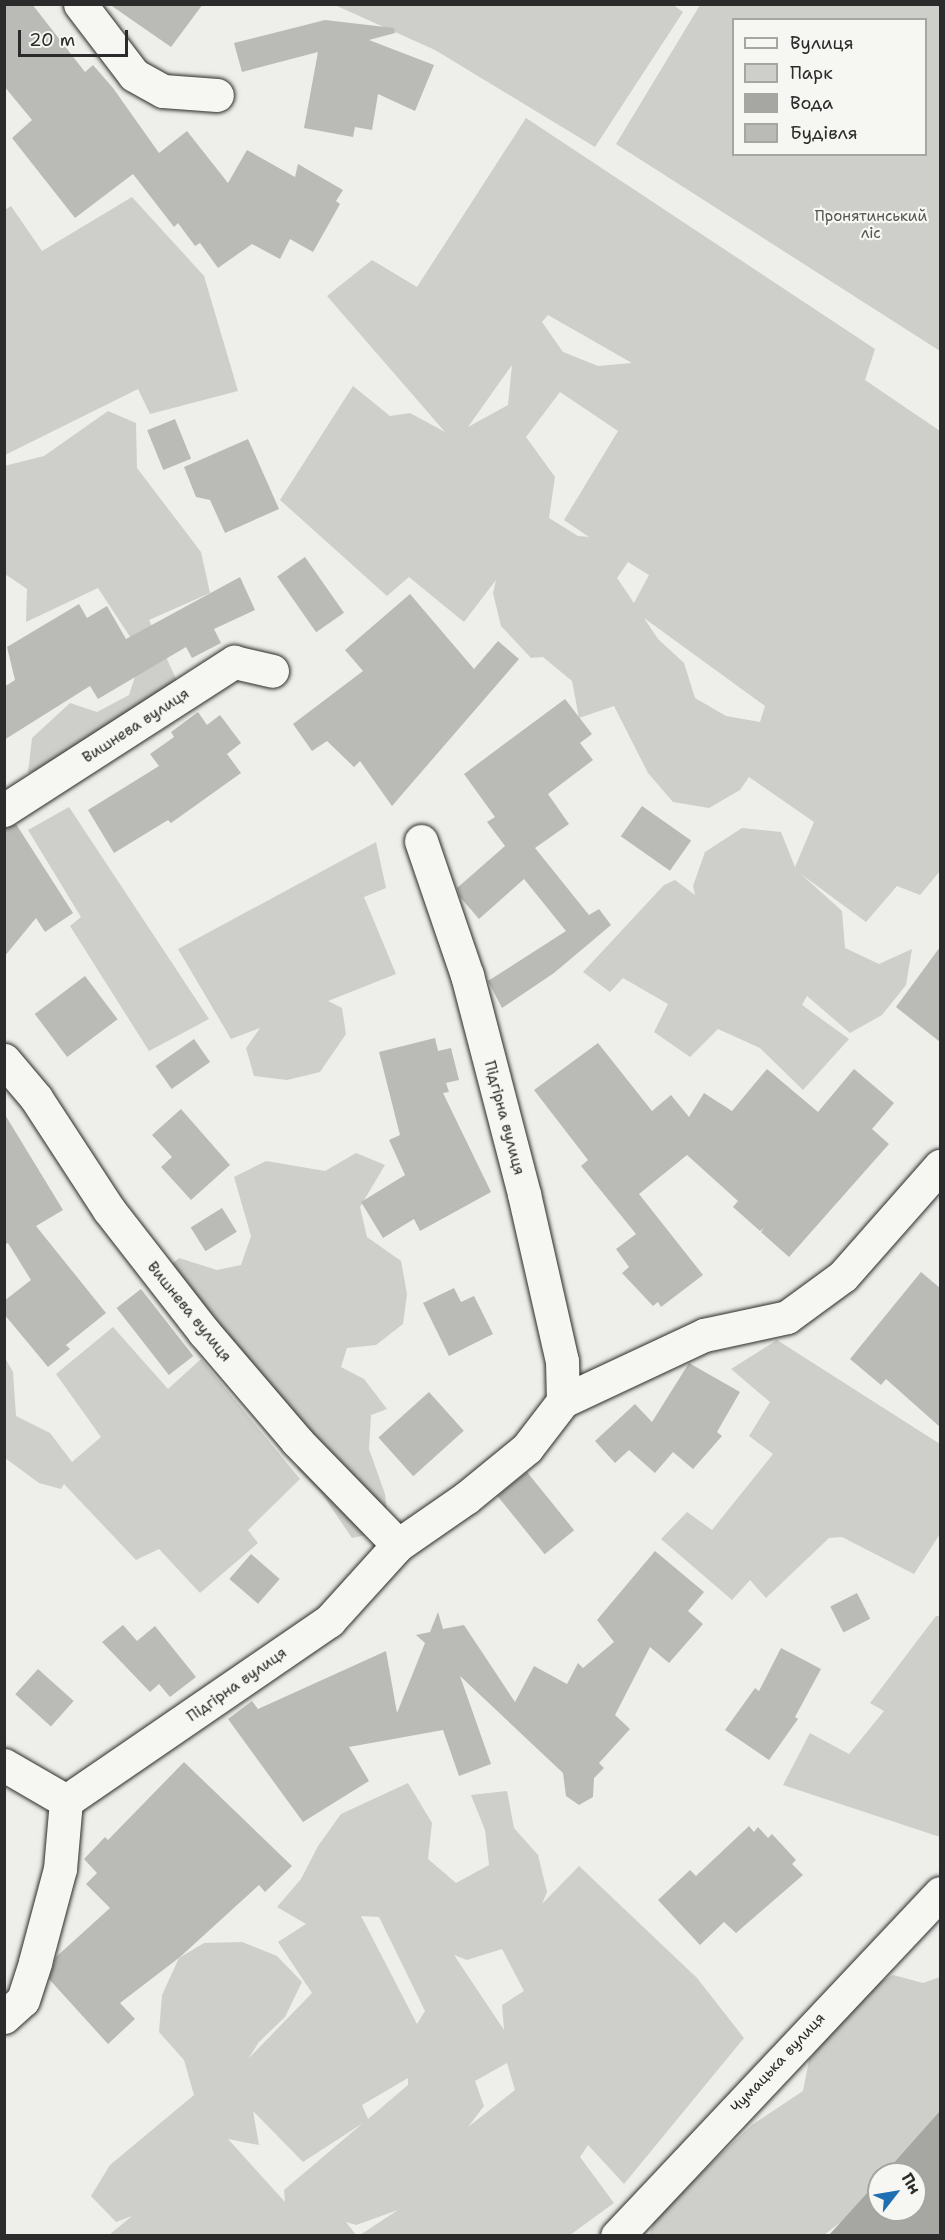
<!DOCTYPE html>
<meta charset="utf-8">
<style>
body{margin:0}
#map{position:relative;width:945px;height:2240px;overflow:hidden;background:#eeeeea;font-family:"Shantell Sans",sans-serif}
div>[style]{position:absolute}
.green>*{inset:0;background:#cececa}
.water>*{inset:0;background:#a6a6a3}
.building>*{inset:0;background:#babab7;transform-origin:0 0}
.roads{filter:drop-shadow(0 0 2px #2b2b2b) drop-shadow(0 0 2px #2b2b2b)}
.street>*{height:33px;margin:-16.5px;padding:0 16.5px;transform-origin:16.5px;border-radius:16.5px;background:#f6f6f2}
span{translate:-50% -50%;white-space:nowrap;text-align:center;line-height:1.15;-webkit-text-stroke:4.5px #f6f6f2;paint-order:stroke}
.park-label{font-size:15px;color:#545453}
.street-label{font-size:15px;color:#2b2b2b}
.frame{position:absolute;inset:0;border:6px solid #2b2b2b;pointer-events:none}
.legend{position:absolute;left:732px;top:18px;width:195px;height:138px;box-sizing:border-box;background:#f6f6f2;border:2px solid #a5a5a2;margin:0;padding:8px 10px;list-style:none;font-size:18px;color:#2b2b2b}
.legend li{display:flex;align-items:center;gap:12px;height:30px}
.legend b{width:30px;border:2px solid #a5a5a2}
.north{position:absolute;left:867px;top:2162px;width:60px;height:60px;box-sizing:border-box;background:#f6f6f2;border:2px solid #a5a5a2;border-radius:50%;rotate:59deg;font-size:16px;font-weight:700;line-height:24px;text-align:center;color:#2b2b2b}
.north::after{content:'';display:block;margin:auto;width:21px;height:27px;background:#1f6fb2;clip-path:polygon(50% 0,100% 100%,50% 72%,0 100%)}
.scale{position:absolute;left:18px;top:30px;width:110px;height:27px;box-sizing:border-box;border:3px solid #2b2b2b;border-top:0;padding-left:8px;font-size:18px;line-height:21px;white-space:nowrap;color:#2b2b2b;-webkit-text-stroke:4px #f6f6f2;paint-order:stroke}
</style>
<div id="map">
<div class="green">
<div style="clip-path:polygon(672px 4px,683px 12px,595px 147px,435px 50px,337px 6px,266px 5px)"></div>
<div style="clip-path:polygon(evenodd,700px 5px,940px 5px,940px 351px,616px 144px,700px 5px,734px 20px,926px 20px,926px 154px,734px 154px,734px 20px)"></div>
<div style="clip-path:polygon(evenodd,526px 118px,875px 349px,865px 380px,940px 431px,940px 871px,920px 895px,897px 886px,866px 922px,801px 874px,842px 911px,845px 948px,879px 964px,912px 949px,906px 985px,882px 1015px,850px 1033px,807px 996px,802px 1005px,849px 1039px,803px 1090px,760px 1048px,718px 1029px,690px 1057px,654px 1032px,668px 1004px,623px 978px,610px 992px,583px 972px,664px 885px,675px 880px,695px 895px,693px 886px,705px 852px,742px 828px,781px 832px,795px 867px,814px 822px,749px 777px,740px 790px,709px 808px,673px 802px,648px 773px,614px 706px,579px 718px,572px 681px,543px 657px,531px 658px,501px 626px,493px 593px,496px 580px,464px 622px,409px 577px,387px 596px,280px 500px,353px 386px,390px 416px,410px 413px,445px 432px,327px 296px,372px 260px,417px 287px,526px 118px,548px 315px,632px 363px,598px 366px,563px 352px,542px 322px,548px 315px,526px 118px,512px 365px,508px 405px,468px 427px,512px 365px,526px 118px,560px 392px,618px 431px,564px 520px,589px 537px,578px 536px,549px 518px,555px 477px,526px 437px,560px 392px,526px 118px,628px 562px,649px 575px,634px 603px,617px 578px,628px 562px,526px 118px,644px 618px,765px 706px,760px 722px,726px 716px,695px 698px,684px 663px,658px 639px,644px 618px)"></div>
<div style="clip-path:polygon(132px 197px,204px 276px,238px 391px,150px 414px,138px 389px,5px 455px,5px 210px,11px 206px,42px 251px)"></div>
<div style="clip-path:polygon(108px 411px,136px 423px,137px 468px,201px 552px,210px 593px,149px 620px,177px 681px,70px 761px,28px 773px,32px 738px,70px 703px,97px 712px,129px 695px,142px 655px,98px 588px,26px 622px,27px 589px,5px 574px,4px 466px,44px 456px)"></div>
<div style="clip-path:polygon(69px 807px,209px 1019px,149px 1051px,70px 926px,81px 917px,28px 830px)"></div>
<div style="clip-path:polygon(376px 842px,386px 888px,364px 897px,396px 974px,328px 1001px,342px 1008px,346px 1034px,320px 1072px,287px 1080px,254px 1076px,246px 1048px,260px 1028px,231px 1039px,178px 949px)"></div>
<div style="clip-path:polygon(356px 1153px,385px 1165px,360px 1207px,367px 1237px,401px 1261px,407px 1294px,403px 1324px,376px 1345px,347px 1348px,341px 1367px,364px 1379px,387px 1409px,371px 1415px,369px 1449px,385px 1494px,388px 1519px,375px 1533px,352px 1538px,322px 1494px,297px 1468px,298px 1458px,148px 1284px,179px 1258px,217px 1270px,241px 1265px,251px 1236px,234px 1177px,266px 1161px,325px 1171px)"></div>
<div style="clip-path:polygon(113px 1327px,168px 1389px,201px 1359px,300px 1479px,248px 1530px,258px 1543px,200px 1593px,159px 1549px,136px 1560px,64px 1484px,61px 1489px,39px 1483px,5px 1458px,5px 1358px,13px 1372px,16px 1416px,50px 1433px,72px 1462px,101px 1437px,56px 1374px)"></div>
<div style="clip-path:polygon(777px 1340px,940px 1444px,940px 1534px,914px 1574px,842px 1537px,829px 1538px,766px 1598px,750px 1580px,732px 1600px,661px 1539px,687px 1512px,712px 1530px,773px 1454px,749px 1436px,770px 1402px,731px 1369px)"></div>
<div style="clip-path:polygon(936px 1616px,940px 1616px,940px 1837px,783px 1785px,810px 1733px,849px 1754px,884px 1711px,870px 1703px)"></div>
<div style="clip-path:polygon(evenodd,408px 1783px,432px 1823px,428px 1859px,456px 1883px,489px 1865px,485px 1830px,471px 1795px,507px 1791px,514px 1828px,538px 1855px,547px 1892px,542px 1904px,579px 1866px,697px 1978px,744px 2038px,624px 2184px,588px 2145px,580px 2157px,614px 2203px,570px 2235px,360px 2235px,398px 2210px,356px 2225px,346px 2222px,356px 2235px,109px 2235px,132px 2216px,116px 2222px,91px 2196px,110px 2165px,194px 2095px,184px 2060px,159px 2032px,162px 1995px,179px 1958px,204px 1943px,242px 1942px,277px 1956px,302px 1982px,285px 2017px,259px 2042px,248px 2059px,312px 1993px,278px 1942px,306px 1924px,277px 1907px,301px 1879px,318px 1846px,341px 1814px,408px 1783px,361px 1916px,379px 1917px,425px 2011px,417px 2024px,361px 1916px,408px 1783px,502px 1949px,524px 1991px,502px 2005px,504px 2030px,454px 1955px,467px 1960px,502px 1949px,408px 1783px,507px 2063px,515px 2090px,468px 2127px,484px 2106px,475px 2081px,507px 2063px,408px 1783px,408px 2078px,408px 2085px,368px 2119px,362px 2105px,408px 2078px,408px 1783px,253px 2111px,303px 2162px,363px 2123px,284px 2190px,285px 2202px,228px 2139px,259px 2145px,253px 2111px)"></div>
<div style="clip-path:polygon(893px 1975px,923px 1983px,940px 1977px,940px 2142px,898px 2174px,879px 2174px,879px 2192px,824px 2235px,649px 2236px,654px 2221px,706px 2168px,752px 2125px,803px 2091px,809px 2060px,866px 1991px)"></div>
</div>
<div class="water">
<div style="clip-path:polygon(940px 2111px,940px 2235px,829px 2235px,879px 2180px,879px 2210px,915px 2210px,915px 2174px,884px 2174px)"></div>
</div>
<div class="building">
<div style="clip-path:polygon(4px 4px,32px 4px,85px 72px,93px 65px,113px 88px,159px 153px,187px 131px,228px 183px,247px 150px,295px 177px,298px 164px,343px 190px,336px 201px,340px 204px,313px 252px,290px 239px,280px 259px,252px 244px,218px 268px,200px 243px,195px 246px,178px 223px,174px 227px,133px 174px,75px 218px,12px 138px,32px 120px,4px 86px)"></div>
<div style="clip-path:polygon(109px 4px,203px 4px,171px 47px)"></div>
<div style="clip-path:polygon(325px 20px,394px 28px,395px 33px,369px 40px,434px 65px,415px 111px,378px 94px,372px 130px,355px 127px,353px 137px,304px 128px,318px 52px,242px 72px,234px 43px)"></div>
<div style="left:175px;top:419px;width:43px;height:30px;rotate:68deg"></div>
<div style="clip-path:polygon(248px 439px,279px 509px,225px 533px,210px 500px,196px 497px,184px 467px)"></div>
<div style="left:305px;top:557px;width:68px;height:34px;rotate:55deg"></div>
<div style="clip-path:polygon(240px 577px,255px 610px,214px 629px,221px 643px,192px 658px,186px 647px,98px 699px,90px 686px,4px 740px,4px 687px,15px 680px,7px 647px,79px 604px,87px 618px,107px 606px,126px 639px)"></div>
<div style="clip-path:polygon(410px 594px,474px 669px,498px 641px,519px 659px,392px 806px,360px 761px,354px 767px,327px 741px,312px 751px,293px 724px,363px 671px,345px 650px)"></div>
<div style="clip-path:polygon(565px 699px,592px 734px,580px 743px,593px 760px,548px 794px,569px 824px,535px 848px,589px 915px,599px 909px,611px 925px,554px 973px,502px 1008px,488px 981px,566px 931px,524px 879px,479px 919px,460px 897px,457px 888px,505px 846px,487px 822px,495px 817px,464px 774px)"></div>
<div style="clip-path:polygon(198px 712px,207px 725px,220px 715px,241px 743px,227px 754px,241px 773px,171px 823px,168px 820px,114px 853px,88px 810px,159px 766px,150px 754px,174px 737px,171px 732px)"></div>
<div style="left:642px;top:806px;width:60px;height:37px;rotate:35deg"></div>
<div style="clip-path:polygon(16px 824px,73px 913px,45px 932px,36px 918px,4px 957px,4px 829px)"></div>
<div style="clip-path:polygon(940px 947px,940px 1042px,896px 1007px)"></div>
<div style="left:85px;top:976px;width:54px;height:63px;rotate:53deg"></div>
<div style="clip-path:polygon(435px 1038px,438px 1051px,451px 1048px,459px 1080px,446px 1083px,449px 1092px,443px 1093px,491px 1192px,420px 1231px,414px 1219px,383px 1238px,361px 1202px,405px 1175px,389px 1140px,400px 1135px,379px 1052px)"></div>
<div style="left:194px;top:1039px;width:28px;height:47px;rotate:55deg"></div>
<div style="clip-path:polygon(598px 1043px,652px 1111px,671px 1095px,689px 1117px,704px 1093px,732px 1111px,767px 1069px,818px 1112px,854px 1069px,894px 1103px,872px 1129px,889px 1144px,789px 1257px,761px 1232px,764px 1228px,760px 1231px,733px 1207px,738px 1201px,687px 1155px,639px 1194px,703px 1275px,661px 1307px,658px 1302px,653px 1306px,622px 1273px,629px 1267px,616px 1249px,636px 1234px,581px 1166px,588px 1160px,534px 1090px)"></div>
<div style="clip-path:polygon(181px 1109px,230px 1165px,191px 1200px,161px 1167px,172px 1157px,152px 1135px)"></div>
<div style="clip-path:polygon(4px 1113px,63px 1210px,36px 1226px,106px 1313px,66px 1345px,70px 1349px,48px 1367px,4px 1314px,4px 1301px,31px 1280px,8px 1243px,4px 1245px)"></div>
<div style="left:222px;top:1208px;width:28px;height:37px;rotate:58deg"></div>
<div style="clip-path:polygon(921px 1272px,940px 1288px,940px 1427px,886px 1379px,881px 1385px,850px 1359px)"></div>
<div style="clip-path:polygon(454px 1288px,461px 1302px,474px 1296px,493px 1334px,449px 1356px,423px 1303px)"></div>
<div style="left:141px;top:1289px;width:85px;height:31px;rotate:52deg"></div>
<div style="clip-path:polygon(689px 1363px,740px 1392px,717px 1432px,722px 1436px,693px 1469px,673px 1452px,655px 1473px,629px 1450px,615px 1463px,595px 1441px,635px 1404px,652px 1422px)"></div>
<div style="left:429px;top:1392px;width:52px;height:68px;rotate:48deg"></div>
<div style="left:527px;top:1472px;width:75px;height:38px;rotate:51deg"></div>
<div style="clip-path:polygon(655px 1551px,704px 1592px,688px 1611px,703px 1624px,669px 1663px,650px 1647px,615px 1715px,630px 1729px,599px 1763px,604px 1768px,594px 1778px,593px 1797px,579px 1805px,566px 1796px,563px 1773px,460px 1676px,491px 1764px,459px 1776px,443px 1730px,349px 1747px,369px 1781px,303px 1822px,228px 1719px,252px 1701px,258px 1709px,386px 1651px,397px 1713px,425px 1643px,416px 1635px,430px 1632px,438px 1612px,443px 1629px,464px 1625px,515px 1702px,534px 1666px,567px 1684px,578px 1663px,583px 1668px,614px 1642px,597px 1620px)"></div>
<div style="left:251px;top:1554px;width:38px;height:33px;rotate:41deg"></div>
<div style="left:857px;top:1593px;width:29px;height:30px;rotate:63deg"></div>
<div style="clip-path:polygon(123px 1625px,137px 1641px,155px 1626px,196px 1677px,170px 1697px,159px 1684px,150px 1692px,102px 1642px)"></div>
<div style="clip-path:polygon(781px 1648px,821px 1669px,795px 1717px,798px 1719px,769px 1760px,725px 1730px,755px 1688px,759px 1691px)"></div>
<div style="left:38px;top:1669px;width:48px;height:34px;rotate:42deg"></div>
<div style="clip-path:polygon(184px 1762px,292px 1866px,265px 1892px,259px 1885px,180px 1957px,120px 2003px,135px 2019px,108px 2044px,49px 1979px,56px 1957px,110px 1908px,86px 1884px,97px 1873px,84px 1859px,105px 1837px,108px 1840px)"></div>
<div style="clip-path:polygon(749px 1826px,754px 1832px,758px 1827px,768px 1838px,772px 1834px,796px 1860px,792px 1864px,803px 1875px,736px 1933px,724px 1922px,700px 1945px,658px 1900px,690px 1870px,696px 1876px)"></div>
</div>
<div class="roads">
<div class="street">
<div style="left:80px;top:4px;width:89px;rotate:52.7deg"></div>
<div style="left:134px;top:75px;width:33px;rotate:29deg"></div>
<div style="left:163px;top:91px;width:54px;rotate:4.2deg"></div>
<div style="left:4px;top:810px;width:274px;rotate:-32.8deg"></div>
<div style="left:234px;top:662px;width:39px;rotate:13deg"></div>
<div style="left:421px;top:841px;width:142px;rotate:71.1deg"></div>
<div style="left:467px;top:975px;width:226px;rotate:75.4deg"></div>
<div style="left:524px;top:1194px;width:171px;rotate:77.2deg"></div>
<div style="left:562px;top:1361px;width:40px;rotate:88.6deg"></div>
<div style="left:4px;top:1060px;width:50px;rotate:49.9deg"></div>
<div style="left:36px;top:1098px;width:134px;rotate:56.9deg"></div>
<div style="left:109px;top:1210px;width:155px;rotate:52.1deg"></div>
<div style="left:204px;top:1332px;width:143px;rotate:49.5deg"></div>
<div style="left:297px;top:1441px;width:145px;rotate:45.8deg"></div>
<div style="left:4px;top:1765px;width:72px;rotate:30.1deg"></div>
<div style="left:4px;top:2017px;width:25px;rotate:-42deg"></div>
<div style="left:23px;top:2000px;width:40px;rotate:-72deg"></div>
<div style="left:35px;top:1962px;width:96px;rotate:-75deg"></div>
<div style="left:60px;top:1869px;width:68px;rotate:-85deg"></div>
<div style="left:66px;top:1801px;width:319px;rotate:-34.4deg"></div>
<div style="left:329px;top:1621px;width:103px;rotate:-47.8deg"></div>
<div style="left:398px;top:1545px;width:83px;rotate:-34.7deg"></div>
<div style="left:466px;top:1498px;width:79px;rotate:-39.3deg"></div>
<div style="left:527px;top:1448px;width:59px;rotate:-52.5deg"></div>
<div style="left:563px;top:1401px;width:156px;rotate:-25.1deg"></div>
<div style="left:704px;top:1335px;width:85px;rotate:-12.2deg"></div>
<div style="left:787px;top:1317px;width:69px;rotate:-36.2deg"></div>
<div style="left:843px;top:1276px;width:147px;rotate:-48.6deg"></div>
<div style="left:617px;top:2236px;width:471px;rotate:-46.7deg"></div>
</div>
</div>
<div class="park-label">
<span style="left:871px;top:225px">Пронятинський<br>ліс</span>
</div>
<div class="street-label">
<span style="left:136px;top:726px;rotate:-33deg">Вишнева вулиця</span>
<span style="left:504px;top:1118px;rotate:75deg">Підгірна вулиця</span>
<span style="left:189px;top:1312px;rotate:51deg">Вишнева вулиця</span>
<span style="left:237px;top:1685px;rotate:-35deg">Підгірна вулиця</span>
<span style="left:778px;top:2063px;rotate:-47deg">Чумацька вулиця</span>
</div>
<div class="frame"></div>
<ul class="legend">
<li><b style="height:8px;background:#f6f6f2"></b>Вулиця</li>
<li><b style="height:16px;background:#cececa"></b>Парк</li>
<li><b style="height:16px;background:#a6a6a3"></b>Вода</li>
<li><b style="height:16px;background:#babab7"></b>Будівля</li>
</ul>
<div class="north">Пн</div>
<div class="scale">20 m</div>
</div>
